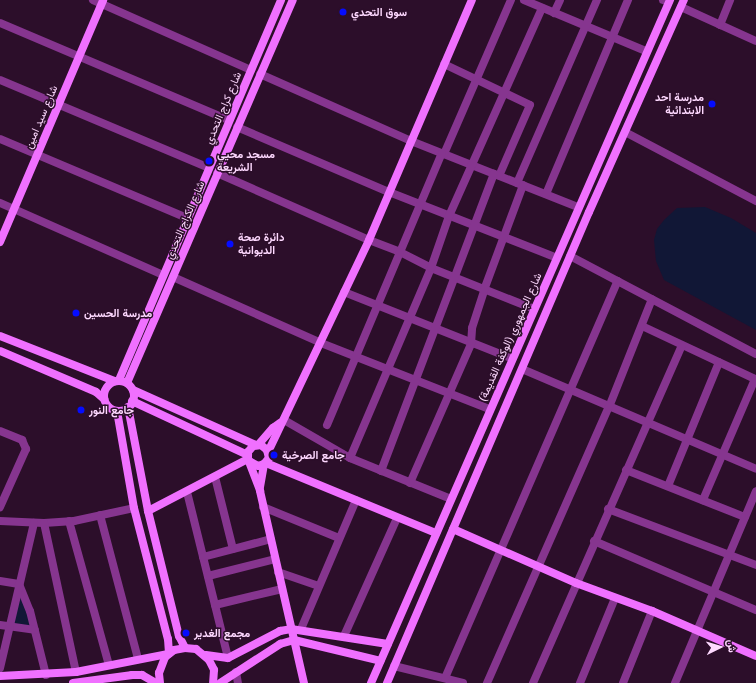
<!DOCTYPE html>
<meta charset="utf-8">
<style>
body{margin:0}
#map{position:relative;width:756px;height:683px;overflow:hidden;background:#2c0e2a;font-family:Arial,Vazirmatn,sans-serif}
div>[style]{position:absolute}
.green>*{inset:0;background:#111736}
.street>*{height:8px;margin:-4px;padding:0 4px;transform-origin:4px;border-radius:4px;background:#86358f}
.secondary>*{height:8px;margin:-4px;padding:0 4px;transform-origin:4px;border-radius:4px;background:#f070ff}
.secondary>.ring{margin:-4px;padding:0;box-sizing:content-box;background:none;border:8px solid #f070ff;border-radius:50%}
.dots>*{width:11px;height:11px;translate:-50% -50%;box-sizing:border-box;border:2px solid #2c0e2a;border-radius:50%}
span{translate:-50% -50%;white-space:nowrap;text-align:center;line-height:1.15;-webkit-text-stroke:3px #2c0e2a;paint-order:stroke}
.poi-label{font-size:11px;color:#fed9ff;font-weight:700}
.left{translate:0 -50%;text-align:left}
.right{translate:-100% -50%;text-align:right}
.street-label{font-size:11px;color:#fed9ff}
.north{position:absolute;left:700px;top:627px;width:40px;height:40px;-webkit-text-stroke:3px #2c0e2a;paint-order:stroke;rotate:85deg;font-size:11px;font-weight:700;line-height:16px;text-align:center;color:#fed9ff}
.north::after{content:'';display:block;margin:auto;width:14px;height:18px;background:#fed9ff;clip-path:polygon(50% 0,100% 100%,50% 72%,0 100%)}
</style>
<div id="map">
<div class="green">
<div style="clip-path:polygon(705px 207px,731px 218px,756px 233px,756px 330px,664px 280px,656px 261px,654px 240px,657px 229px,664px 220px,677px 208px)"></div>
<div style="clip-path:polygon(22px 592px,30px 626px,13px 623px)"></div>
</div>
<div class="street">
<div style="left:93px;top:0;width:173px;rotate:23.9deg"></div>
<div style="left:524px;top:0;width:132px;rotate:22.7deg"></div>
<div style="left:663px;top:0;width:6px;rotate:18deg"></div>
<div style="left:681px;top:7px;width:82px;rotate:24.4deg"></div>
<div style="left:554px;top:13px;width:14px;rotate:-65deg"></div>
<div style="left:0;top:23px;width:249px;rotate:23deg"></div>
<div style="left:720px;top:25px;width:27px;rotate:-68deg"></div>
<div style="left:444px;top:64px;width:95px;rotate:25.5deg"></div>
<div style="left:530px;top:105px;width:77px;rotate:113.6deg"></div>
<div style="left:260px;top:74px;width:165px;rotate:23.9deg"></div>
<div style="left:411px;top:141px;width:180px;rotate:21.6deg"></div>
<div style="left:0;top:80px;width:227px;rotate:22.8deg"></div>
<div style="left:237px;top:127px;width:165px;rotate:23.2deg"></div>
<div style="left:389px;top:192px;width:180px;rotate:21.4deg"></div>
<div style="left:625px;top:132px;width:148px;rotate:27.8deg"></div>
<div style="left:0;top:139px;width:203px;rotate:22.9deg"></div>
<div style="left:444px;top:154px;width:168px;rotate:-66.5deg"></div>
<div style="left:217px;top:173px;width:166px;rotate:23.8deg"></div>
<div style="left:369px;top:240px;width:33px;rotate:21deg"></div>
<div style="left:400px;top:252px;width:35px;rotate:27deg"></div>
<div style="left:431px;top:268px;width:111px;rotate:21.7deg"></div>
<div style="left:517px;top:183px;width:200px;rotate:-66.4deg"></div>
<div style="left:546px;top:194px;width:211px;rotate:-67.1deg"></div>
<div style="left:0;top:203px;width:178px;rotate:23.8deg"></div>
<div style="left:570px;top:256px;width:210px;rotate:27.8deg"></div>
<div style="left:173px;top:277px;width:162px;rotate:24deg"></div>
<div style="left:321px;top:343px;width:180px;rotate:21.4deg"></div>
<div style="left:344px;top:292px;width:180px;rotate:21.6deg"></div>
<div style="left:642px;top:326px;width:125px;rotate:25.1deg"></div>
<div style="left:755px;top:379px;width:132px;rotate:113.3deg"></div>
<div style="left:522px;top:369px;width:254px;rotate:23.1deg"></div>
<div style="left:284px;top:420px;width:76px;rotate:29.9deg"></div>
<div style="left:350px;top:458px;width:109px;rotate:22.1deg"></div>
<div style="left:327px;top:425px;width:295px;rotate:-67.1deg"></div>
<div style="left:0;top:431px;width:24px;rotate:22deg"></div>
<div style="left:22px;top:440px;width:10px;rotate:66deg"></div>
<div style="left:26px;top:449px;width:64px;rotate:114.1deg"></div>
<div style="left:350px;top:458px;width:207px;rotate:-66.9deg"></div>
<div style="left:431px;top:268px;width:55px;rotate:-70.9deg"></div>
<div style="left:449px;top:216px;width:228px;rotate:-65.9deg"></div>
<div style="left:626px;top:470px;width:128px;rotate:21.6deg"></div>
<div style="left:381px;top:471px;width:318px;rotate:-69.2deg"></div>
<div style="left:215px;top:477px;width:74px;rotate:76deg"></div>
<div style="left:410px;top:483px;width:152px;rotate:-66.3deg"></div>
<div style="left:471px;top:344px;width:16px;rotate:-86deg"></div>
<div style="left:472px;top:328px;width:40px;rotate:-72deg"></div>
<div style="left:484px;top:290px;width:112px;rotate:-69.6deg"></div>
<div style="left:668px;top:486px;width:134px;rotate:-67.6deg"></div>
<div style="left:187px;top:492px;width:171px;rotate:76.1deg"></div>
<div style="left:263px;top:507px;width:82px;rotate:22.2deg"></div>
<div style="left:608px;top:509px;width:158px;rotate:20.7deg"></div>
<div style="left:100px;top:515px;width:149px;rotate:75.2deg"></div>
<div style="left:0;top:521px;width:44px;rotate:2.6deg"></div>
<div style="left:44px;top:523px;width:30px;rotate:-4deg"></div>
<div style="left:74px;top:521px;width:61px;rotate:-12.2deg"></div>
<div style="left:69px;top:521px;width:149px;rotate:74.5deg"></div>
<div style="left:44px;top:523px;width:152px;rotate:77.9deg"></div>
<div style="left:594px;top:541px;width:176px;rotate:23.1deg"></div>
<div style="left:203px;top:557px;width:70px;rotate:-14.8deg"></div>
<div style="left:278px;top:572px;width:43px;rotate:18.9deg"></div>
<div style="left:208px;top:576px;width:69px;rotate:-14.2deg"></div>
<div style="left:0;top:581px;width:19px;rotate:9deg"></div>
<div style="left:19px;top:584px;width:29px;rotate:68deg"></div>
<div style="left:30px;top:611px;width:66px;rotate:76deg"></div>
<div style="left:215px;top:605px;width:69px;rotate:-13.4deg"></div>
<div style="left:0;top:625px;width:35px;rotate:8deg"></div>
<div style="left:301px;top:629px;width:140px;rotate:-66.9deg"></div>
<div style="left:344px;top:636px;width:129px;rotate:-65.8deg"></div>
<div style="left:394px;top:666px;width:71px;rotate:13.8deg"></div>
<div style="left:0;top:668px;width:149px;rotate:-76.8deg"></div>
<div style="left:236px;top:672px;width:11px;rotate:80deg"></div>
<div style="left:445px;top:678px;width:433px;rotate:-66.5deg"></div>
<div style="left:487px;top:683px;width:302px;rotate:-66.2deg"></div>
<div style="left:609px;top:407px;width:116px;rotate:-68.3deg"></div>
<div style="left:533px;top:683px;width:369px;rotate:-66.2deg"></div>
<div style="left:580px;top:683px;width:92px;rotate:-67.6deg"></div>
<div style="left:623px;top:683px;width:78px;rotate:-68.1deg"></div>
<div style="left:675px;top:683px;width:208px;rotate:-67.1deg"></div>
</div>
<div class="secondary">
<div style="left:0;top:242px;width:263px;rotate:-66.9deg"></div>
<div style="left:0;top:336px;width:123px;rotate:21.5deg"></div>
<div style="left:0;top:351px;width:104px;rotate:23.1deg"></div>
<div style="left:96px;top:392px;width:11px;rotate:41deg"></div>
<div style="left:119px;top:380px;width:413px;rotate:-66.9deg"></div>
<div class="ring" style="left:104px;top:381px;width:22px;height:22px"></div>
<div style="left:127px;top:383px;width:417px;rotate:-66.6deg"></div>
<div style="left:133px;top:390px;width:135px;rotate:24.1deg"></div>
<div style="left:132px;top:401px;width:128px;rotate:25deg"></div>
<div style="left:128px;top:407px;width:106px;rotate:79.1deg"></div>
<div style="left:148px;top:511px;width:129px;rotate:76.1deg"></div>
<div style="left:179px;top:636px;width:13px;rotate:63deg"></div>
<div style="left:117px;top:411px;width:98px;rotate:80.1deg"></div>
<div style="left:134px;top:508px;width:135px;rotate:75.5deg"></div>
<div style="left:168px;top:639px;width:14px;rotate:86deg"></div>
<div style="left:258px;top:445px;width:23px;rotate:-49deg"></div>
<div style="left:273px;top:428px;width:9px;rotate:-36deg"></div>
<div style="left:268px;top:452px;width:235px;rotate:-64.5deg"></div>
<div style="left:369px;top:240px;width:261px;rotate:-66.8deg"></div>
<div style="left:249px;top:461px;width:10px;rotate:29deg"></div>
<div style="left:258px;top:466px;width:6px;rotate:-18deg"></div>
<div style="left:264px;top:464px;width:8px;rotate:-50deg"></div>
<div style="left:269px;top:458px;width:8px;rotate:-104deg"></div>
<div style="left:267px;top:450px;width:8px;rotate:-140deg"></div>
<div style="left:261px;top:445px;width:8px;rotate:173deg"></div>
<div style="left:253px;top:446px;width:8px;rotate:130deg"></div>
<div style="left:248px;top:452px;width:7px;rotate:90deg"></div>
<div style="left:248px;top:459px;width:34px;rotate:69deg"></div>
<div style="left:260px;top:491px;width:197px;rotate:77.1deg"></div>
<div style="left:266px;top:463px;width:184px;rotate:22.4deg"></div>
<div style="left:260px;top:487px;width:23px;rotate:-80deg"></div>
<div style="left:148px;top:511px;width:113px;rotate:-27.5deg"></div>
<div style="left:453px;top:529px;width:134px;rotate:23.7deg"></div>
<div style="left:576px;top:583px;width:81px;rotate:20.2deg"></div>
<div style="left:652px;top:611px;width:113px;rotate:23.4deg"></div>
<div style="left:206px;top:655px;width:22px;rotate:8deg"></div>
<div style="left:228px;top:658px;width:59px;rotate:-27.4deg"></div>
<div style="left:280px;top:631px;width:11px;rotate:-10deg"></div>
<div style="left:291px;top:629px;width:98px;rotate:8.8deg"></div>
<div style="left:0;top:676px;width:76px;rotate:-3deg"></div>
<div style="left:76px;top:672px;width:94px;rotate:-11.1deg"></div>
<div style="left:73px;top:683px;width:60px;rotate:-7.7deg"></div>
<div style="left:132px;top:675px;width:10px"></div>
<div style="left:142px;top:675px;width:16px;rotate:30deg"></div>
<div style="left:160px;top:683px;width:10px;rotate:-96deg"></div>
<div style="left:159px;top:673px;width:17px;rotate:-69deg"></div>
<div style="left:165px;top:657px;width:11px;rotate:-38deg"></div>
<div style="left:174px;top:650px;width:11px;rotate:-10deg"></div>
<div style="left:185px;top:648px;width:11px;rotate:5deg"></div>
<div style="left:196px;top:649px;width:17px;rotate:40deg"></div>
<div style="left:209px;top:660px;width:11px;rotate:63deg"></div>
<div style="left:214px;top:670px;width:13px;rotate:94deg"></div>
<div style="left:220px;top:683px;width:72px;rotate:-33deg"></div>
<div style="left:280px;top:644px;width:15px;rotate:-16deg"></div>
<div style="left:294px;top:640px;width:89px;rotate:13.6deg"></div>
<div style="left:371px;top:683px;width:746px;rotate:-66.36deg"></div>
<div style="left:387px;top:683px;width:512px;rotate:-66.79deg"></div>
<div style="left:589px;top:212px;width:232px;rotate:-65.9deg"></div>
</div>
<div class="dots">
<div style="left:343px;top:12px;background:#050cff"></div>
<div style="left:712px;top:104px;background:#050cff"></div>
<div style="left:209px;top:161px;background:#050cff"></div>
<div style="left:230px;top:244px;background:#050cff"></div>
<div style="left:76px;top:313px;background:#050cff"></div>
<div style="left:81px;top:410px;background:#050cff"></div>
<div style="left:274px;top:455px;background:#050cff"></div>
<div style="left:186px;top:633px;background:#050cff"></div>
</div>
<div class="poi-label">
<span class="left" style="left:351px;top:12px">سوق التحدي</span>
<span class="right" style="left:704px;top:104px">مدرسة احد<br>الابتدائية</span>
<span class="left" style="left:217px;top:161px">مسجد محيي<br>الشريعة</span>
<span class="left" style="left:238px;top:244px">دائرة صحة<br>الديوانية</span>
<span class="left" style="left:84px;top:313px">مدرسة الحسين</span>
<span class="left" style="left:89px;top:410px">جامع النور</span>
<span class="left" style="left:282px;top:455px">جامع الصرخية</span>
<span class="left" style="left:194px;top:633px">مجمع الغدير</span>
</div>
<div class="street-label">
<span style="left:223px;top:108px;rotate:-67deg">شارع كراج التحدي</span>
<span style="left:41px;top:117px;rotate:-67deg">شارع سيد امين</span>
<span style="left:185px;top:220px;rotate:-67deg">شارع الكراج التحدي</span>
<span style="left:510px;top:337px;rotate:-66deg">شارع الجمهوري (الوكفة القديمة)</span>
</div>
<div class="north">ش</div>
</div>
